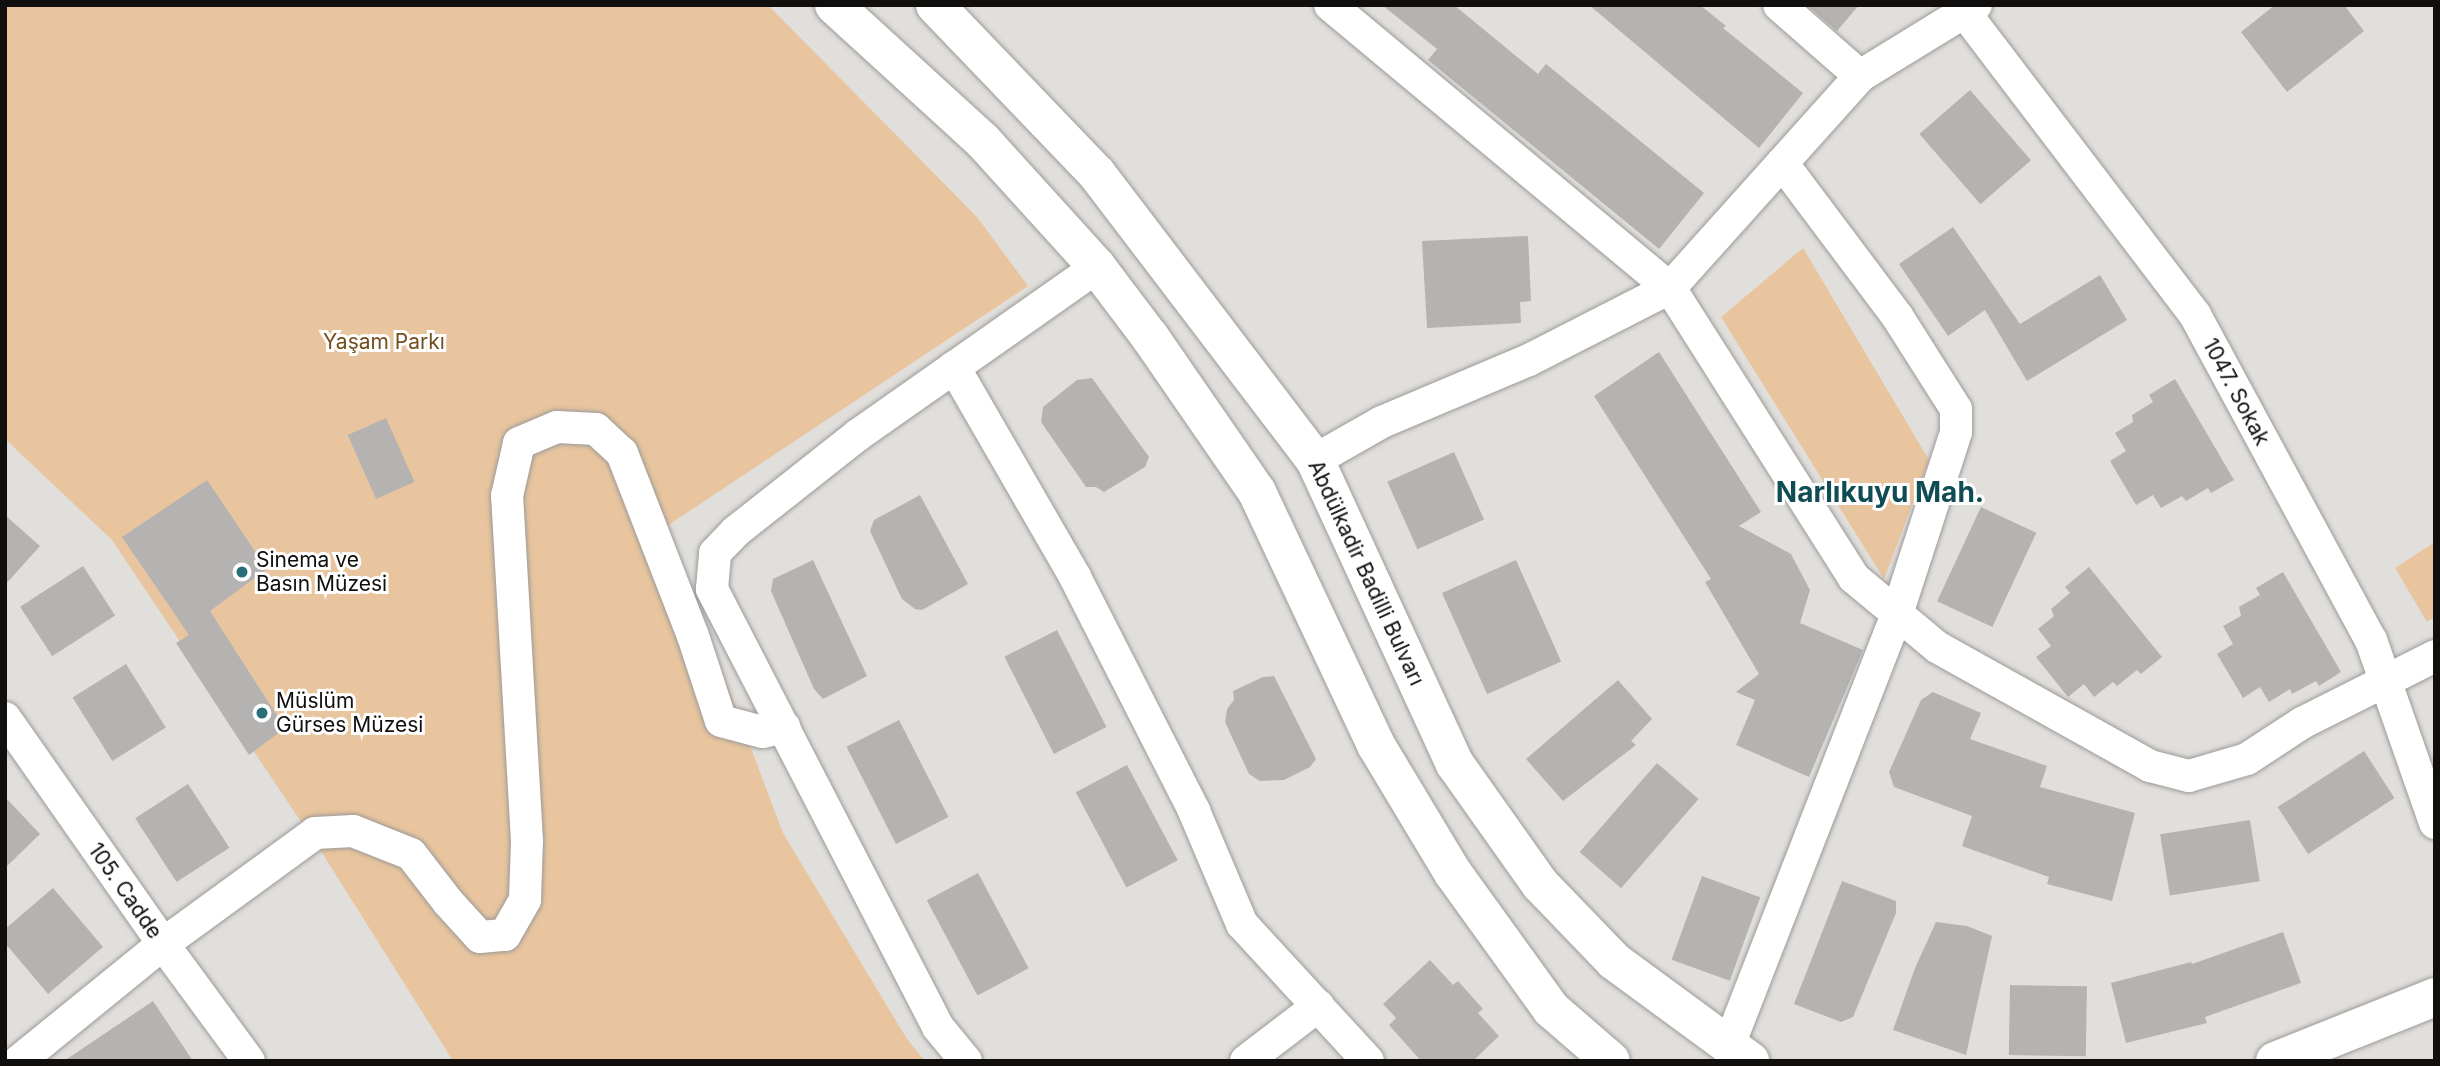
<!DOCTYPE html>
<meta charset="utf-8">
<style>
body{margin:0}
#map{position:relative;width:2440px;height:1066px;overflow:hidden;background:#e1dfdc;font-family:Inter,sans-serif}
div>[style]{position:absolute}
.green>*{inset:0;background:#e8c59e}
.building>*{inset:0;background:#b5b3b1;transform-origin:0 0}
.roads{filter:drop-shadow(0 0 2px #9c9a98) drop-shadow(0 0 2px #9c9a98)}
.street>*{height:32px;margin:-16px;padding:0 16px;transform-origin:16px;border-radius:16px;background:#fff}
.secondary>*{height:38px;margin:-19px;padding:0 19px;transform-origin:19px;border-radius:19px;background:#fff}
.dots>*{width:19px;height:19px;translate:-50% -50%;box-sizing:border-box;border:4px solid #fff;border-radius:50%}
span{translate:-50% -50%;white-space:nowrap;text-align:center;line-height:1.15;-webkit-text-stroke:6px #fff;paint-order:stroke}
.park-label{font-size:21px;color:#744f1e}
.street-label{font-size:21px;color:#100f0e}
.poi-label{font-size:21px;color:#100f0e}
.left{translate:0 -50%;text-align:left}
.district-label{font-size:28px;color:#0f4c54;font-weight:700}
.frame{position:absolute;inset:0;border:7px solid #100f0e;pointer-events:none}
</style>
<div id="map">
<div class="green">
<div style="clip-path:polygon(5px 5px,768px 5px,977px 217px,1028px 286px,667px 526px,783px 833px,907px 1039px,925px 1061px,453px 1061px,324px 856px,112px 540px,5px 439px)"></div>
<div style="clip-path:polygon(1803px 248px,1929px 460px,1884px 579px,1721px 317px)"></div>
<div style="clip-path:polygon(2435px 542px,2435px 617px,2427px 622px,2395px 568px)"></div>
</div>
<div class="building">
<div style="clip-path:polygon(1382px 5px,1454px 5px,1538px 74px,1546px 64px,1704px 193px,1659px 249px,1428px 60px,1437px 49px)"></div>
<div style="clip-path:polygon(1589px 5px,1700px 5px,1726px 26px,1723px 28px,1803px 93px,1759px 148px)"></div>
<div style="clip-path:polygon(1807px 5px,1859px 5px,1837px 31px)"></div>
<div style="clip-path:polygon(2275px 5px,2344px 5px,2364px 31px,2287px 92px,2241px 32px)"></div>
<div style="left:1970px;top:90px;width:93px;height:67px;rotate:49deg"></div>
<div style="clip-path:polygon(1953px 227px,2020px 324px,2100px 275px,2127px 320px,2027px 381px,1985px 310px,1948px 336px,1899px 264px)"></div>
<div style="clip-path:polygon(1528px 236px,1531px 301px,1520px 302px,1521px 323px,1427px 328px,1422px 241px)"></div>
<div style="clip-path:polygon(1659px 352px,1761px 512px,1739px 526px,1791px 554px,1810px 590px,1800px 623px,1863px 650px,1809px 777px,1736px 745px,1755px 700px,1736px 692px,1759px 674px,1705px 582px,1711px 579px,1594px 396px)"></div>
<div style="clip-path:polygon(1092px 378px,1149px 457px,1145px 467px,1104px 492px,1096px 487px,1086px 487px,1041px 422px,1043px 407px,1077px 380px)"></div>
<div style="clip-path:polygon(2175px 379px,2234px 480px,2211px 493px,2208px 488px,2186px 501px,2182px 496px,2161px 508px,2153px 495px,2136px 505px,2110px 461px,2126px 451px,2115px 433px,2133px 422px,2132px 415px,2153px 402px,2149px 395px)"></div>
<div style="left:386px;top:418px;width:70px;height:42px;rotate:66deg"></div>
<div style="left:1454px;top:452px;width:74px;height:73px;rotate:66deg"></div>
<div style="clip-path:polygon(207px 480px,267px 569px,210px 611px,285px 728px,249px 755px,176px 643px,189px 635px,122px 537px)"></div>
<div style="clip-path:polygon(920px 495px,968px 584px,922px 610px,915px 609px,902px 599px,870px 531px,874px 520px)"></div>
<div style="left:1981px;top:507px;width:61px;height:104px;rotate:25deg"></div>
<div style="clip-path:polygon(5px 515px,40px 546px,5px 585px)"></div>
<div style="clip-path:polygon(813px 560px,867px 676px,823px 699px,814px 689px,771px 591px,773px 579px)"></div>
<div style="left:1516px;top:560px;width:111px;height:81px;rotate:66deg"></div>
<div style="left:83px;top:566px;width:59px;height:75px;rotate:57deg"></div>
<div style="clip-path:polygon(2089px 567px,2162px 657px,2141px 674px,2137px 670px,2117px 686px,2113px 682px,2094px 697px,2084px 684px,2068px 697px,2036px 657px,2051px 646px,2038px 629px,2054px 616px,2051px 609px,2070px 593px,2065px 587px)"></div>
<div style="clip-path:polygon(2283px 572px,2341px 672px,2319px 686px,2316px 681px,2292px 694px,2290px 689px,2269px 702px,2260px 687px,2243px 698px,2217px 654px,2233px 644px,2223px 626px,2241px 616px,2239px 607px,2260px 595px,2256px 588px)"></div>
<div style="left:1057px;top:630px;width:109px;height:59px;rotate:63deg"></div>
<div style="left:126px;top:664px;width:75px;height:63px;rotate:58deg"></div>
<div style="clip-path:polygon(1274px 676px,1316px 759px,1310px 767px,1284px 780px,1260px 781px,1249px 774px,1225px 722px,1227px 709px,1234px 700px,1233px 691px,1263px 677px)"></div>
<div style="clip-path:polygon(1618px 680px,1652px 719px,1631px 741px,1636px 745px,1563px 801px,1526px 759px)"></div>
<div style="clip-path:polygon(1933px 692px,1981px 713px,1970px 739px,2047px 766px,2040px 787px,2135px 813px,2112px 901px,2047px 884px,2049px 877px,1962px 846px,1972px 816px,1894px 787px,1889px 772px,1921px 700px)"></div>
<div style="left:899px;top:720px;width:109px;height:59px;rotate:63deg"></div>
<div style="left:2364px;top:751px;width:56px;height:103px;rotate:57deg"></div>
<div style="left:1657px;top:763px;width:55px;height:118px;rotate:41deg"></div>
<div style="left:1127px;top:765px;width:108px;height:58px;rotate:62deg"></div>
<div style="left:188px;top:784px;width:76px;height:63px;rotate:57deg"></div>
<div style="clip-path:polygon(5px 797px,40px 834px,5px 868px)"></div>
<div style="left:2250px;top:820px;width:62px;height:91px;rotate:81deg"></div>
<div style="left:978px;top:873px;width:108px;height:58px;rotate:62deg"></div>
<div style="left:1702px;top:876px;width:62px;height:89px;rotate:20deg"></div>
<div style="clip-path:polygon(1842px 881px,1896px 901px,1896px 913px,1853px 1017px,1841px 1022px,1794px 1004px)"></div>
<div style="clip-path:polygon(53px 888px,103px 947px,48px 994px,5px 943px,5px 929px)"></div>
<div style="clip-path:polygon(1936px 922px,1967px 926px,1992px 936px,1966px 1055px,1893px 1030px,1915px 968px)"></div>
<div style="clip-path:polygon(2283px 932px,2301px 983px,2205px 1017px,2207px 1023px,2126px 1043px,2111px 983px,2191px 962px,2192px 964px)"></div>
<div style="clip-path:polygon(1430px 960px,1453px 985px,1458px 981px,1483px 1009px,1478px 1013px,1499px 1036px,1473px 1061px,1421px 1061px,1389px 1025px,1396px 1018px,1383px 1004px)"></div>
<div style="left:2010px;top:985px;width:77px;height:70px;rotate:1deg"></div>
<div style="clip-path:polygon(153px 1001px,193px 1061px,64px 1061px)"></div>
</div>
<div class="roads">
<div class="street">
<div style="left:1330px;top:5px;width:442px;rotate:39.8deg"></div>
<div style="left:1670px;top:288px;width:343px;rotate:57.6deg"></div>
<div style="left:1854px;top:578px;width:108px;rotate:39.7deg"></div>
<div style="left:1937px;top:647px;width:244px;rotate:29.2deg"></div>
<div style="left:2150px;top:766px;width:40px;rotate:14.4deg"></div>
<div style="left:2189px;top:776px;width:60px;rotate:-16.3deg"></div>
<div style="left:2247px;top:759px;width:66px;rotate:-33.2deg"></div>
<div style="left:2302px;top:723px;width:149px;rotate:-26.7deg"></div>
<div style="left:1779px;top:5px;width:108px;rotate:41.2deg"></div>
<div style="left:1959px;top:5px;width:390px;rotate:52.7deg"></div>
<div style="left:2195px;top:315px;width:370px;rotate:61.6deg"></div>
<div style="left:2371px;top:640px;width:194px;rotate:70.7deg"></div>
<div style="left:954px;top:367px;width:242px;rotate:60deg"></div>
<div style="left:1075px;top:577px;width:263px;rotate:63deg"></div>
<div style="left:1194px;top:811px;width:123px;rotate:67deg"></div>
<div style="left:1242px;top:924px;width:186px;rotate:47.4deg"></div>
<div style="left:1315px;top:460px;width:77px;rotate:-29.6deg"></div>
<div style="left:1382px;top:422px;width:160px;rotate:-22.9deg"></div>
<div style="left:1529px;top:360px;width:158px;rotate:-27.1deg"></div>
<div style="left:1670px;top:288px;width:285px;rotate:-48.1deg"></div>
<div style="left:1860px;top:76px;width:136px;rotate:-31.5deg"></div>
<div style="left:5px;top:718px;width:276px;rotate:55deg"></div>
<div style="left:163px;top:944px;width:145px;rotate:53.7deg"></div>
<div style="left:1729px;top:1045px;width:463px;rotate:-68.7deg"></div>
<div style="left:1897px;top:614px;width:191px;rotate:-72deg"></div>
<div style="left:1956px;top:432px;width:23px;rotate:-90deg"></div>
<div style="left:1956px;top:409px;width:110px;rotate:-122.4deg"></div>
<div style="left:1897px;top:316px;width:191px;rotate:-126.9deg"></div>
<div style="left:19px;top:1061px;width:186px;rotate:-39.1deg"></div>
<div style="left:163px;top:944px;width:188px;rotate:-36.1deg"></div>
<div style="left:315px;top:833px;width:38px;rotate:-3deg"></div>
<div style="left:353px;top:831px;width:62px;rotate:21.6deg"></div>
<div style="left:411px;top:854px;width:61px;rotate:52.4deg"></div>
<div style="left:448px;top:902px;width:47px;rotate:47.6deg"></div>
<div style="left:480px;top:937px;width:25px;rotate:-5deg"></div>
<div style="left:505px;top:935px;width:40px;rotate:-60.3deg"></div>
<div style="left:525px;top:900px;width:59px;rotate:-88.1deg"></div>
<div style="left:527px;top:841px;width:346px;rotate:-93.3deg"></div>
<div style="left:507px;top:496px;width:54px;rotate:-77.2deg"></div>
<div style="left:519px;top:443px;width:41px;rotate:-22.8deg"></div>
<div style="left:557px;top:427px;width:39px;rotate:3deg"></div>
<div style="left:596px;top:429px;width:35px;rotate:43deg"></div>
<div style="left:622px;top:453px;width:196px;rotate:68.8deg"></div>
<div style="left:693px;top:636px;width:89px;rotate:71.8deg"></div>
<div style="left:721px;top:721px;width:43px;rotate:14.7deg"></div>
<div style="left:763px;top:732px;width:22px;rotate:-13deg"></div>
<div style="left:966px;top:1061px;width:44px;rotate:-129.5deg"></div>
<div style="left:938px;top:1027px;width:493px;rotate:-117.3deg"></div>
<div style="left:712px;top:589px;width:36px;rotate:-85deg"></div>
<div style="left:715px;top:553px;width:29px;rotate:-46deg"></div>
<div style="left:735px;top:532px;width:157px;rotate:-38.3deg"></div>
<div style="left:858px;top:435px;width:292px;rotate:-35.1deg"></div>
<div style="left:1246px;top:1061px;width:91px;rotate:-37.4deg"></div>
</div>
<div class="secondary">
<div style="left:834px;top:5px;width:200px;rotate:42.4deg"></div>
<div style="left:982px;top:140px;width:171px;rotate:47.8deg"></div>
<div style="left:1097px;top:267px;width:88px;rotate:52.9deg"></div>
<div style="left:1150px;top:337px;width:188px;rotate:55.4deg"></div>
<div style="left:1257px;top:492px;width:280px;rotate:64.8deg"></div>
<div style="left:1376px;top:745px;width:149px;rotate:59deg"></div>
<div style="left:1453px;top:873px;width:168px;rotate:54.2deg"></div>
<div style="left:1551px;top:1009px;width:79px;rotate:40.9deg"></div>
<div style="left:935px;top:5px;width:234px;rotate:46.2deg"></div>
<div style="left:1097px;top:174px;width:360px;rotate:52.7deg"></div>
<div style="left:1315px;top:460px;width:335px;rotate:65.3deg"></div>
<div style="left:1455px;top:764px;width:147px;rotate:54.7deg"></div>
<div style="left:1540px;top:884px;width:107px;rotate:46.1deg"></div>
<div style="left:1614px;top:961px;width:169px;rotate:36.3deg"></div>
<div style="left:2275px;top:1061px;width:172px;rotate:-21.8deg"></div>
</div>
</div>
<div class="dots">
<div style="left:242px;top:572px;background:#276f79"></div>
<div style="left:262px;top:713px;background:#276f79"></div>
</div>
<div class="park-label">
<span style="left:384px;top:342px">Yaşam Parkı</span>
</div>
<div class="street-label">
<span style="left:2236px;top:392px;rotate:62deg">1047. Sokak</span>
<span style="left:1366px;top:573px;rotate:65deg">Abdülkadir Badilli Bulvarı</span>
<span style="left:125px;top:891px;rotate:55deg">105. Cadde</span>
</div>
<div class="poi-label">
<span class="left" style="left:256px;top:572px">Sinema ve<br>Basın Müzesi</span>
<span class="left" style="left:276px;top:713px">Müslüm<br>Gürses Müzesi</span>
</div>
<div class="district-label">
<span style="left:1880px;top:492px">Narlıkuyu Mah.</span>
</div>
<div class="frame"></div>
</div>
